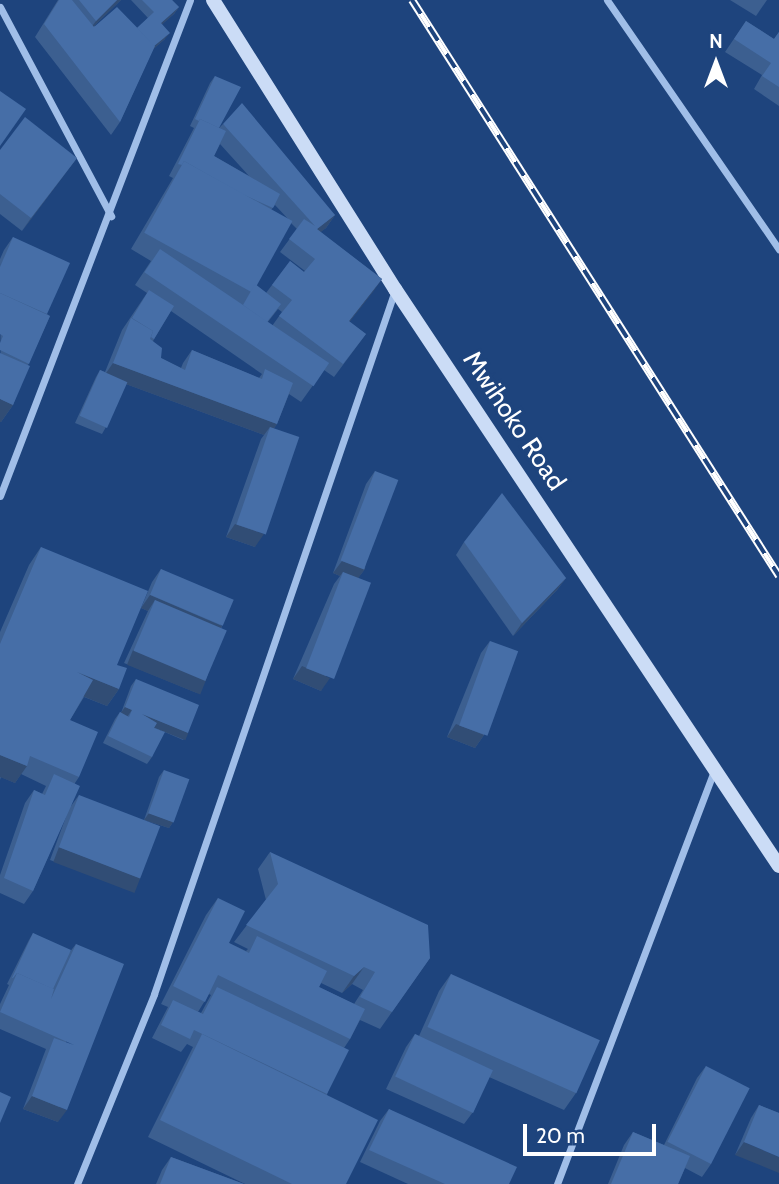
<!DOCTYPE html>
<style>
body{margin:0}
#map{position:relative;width:779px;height:1184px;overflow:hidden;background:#1e447d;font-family:Cabin,sans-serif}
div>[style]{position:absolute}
.street>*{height:7px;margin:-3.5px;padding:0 3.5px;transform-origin:3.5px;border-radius:3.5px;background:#a0bee8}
.secondary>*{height:14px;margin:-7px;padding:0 7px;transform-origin:7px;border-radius:7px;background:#cbdcf6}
.rail>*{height:8px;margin-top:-4px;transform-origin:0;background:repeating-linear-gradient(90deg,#1e447d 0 16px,#fff 0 32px);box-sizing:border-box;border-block:2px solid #fff}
.wall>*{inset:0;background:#3c5f90}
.shaded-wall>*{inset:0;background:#314d75;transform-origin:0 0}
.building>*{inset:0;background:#466ea7;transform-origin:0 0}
span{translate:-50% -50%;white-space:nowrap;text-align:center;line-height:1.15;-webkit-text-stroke:6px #1e447d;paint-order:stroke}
.street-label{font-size:26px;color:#fff}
.north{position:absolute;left:681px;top:28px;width:70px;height:70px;-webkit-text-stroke:5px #1e447d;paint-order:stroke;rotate:0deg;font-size:19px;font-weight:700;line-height:28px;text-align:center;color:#fff}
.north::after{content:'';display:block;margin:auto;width:24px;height:32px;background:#fff;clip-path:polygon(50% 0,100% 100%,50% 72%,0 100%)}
.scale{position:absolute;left:523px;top:1124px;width:133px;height:32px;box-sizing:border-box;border:4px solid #fff;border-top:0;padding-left:9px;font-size:21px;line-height:24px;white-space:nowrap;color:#fff;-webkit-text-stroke:5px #1e447d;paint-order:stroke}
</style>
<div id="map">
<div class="street">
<div style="left:607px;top:0;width:303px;rotate:55.4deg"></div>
<div style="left:0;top:7px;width:237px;rotate:62deg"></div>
<div style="left:0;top:496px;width:531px;rotate:-69.04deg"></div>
<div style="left:77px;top:1184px;width:205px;rotate:-67.9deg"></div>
<div style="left:154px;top:994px;width:744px;rotate:-71.1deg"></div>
<div style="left:557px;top:1184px;width:444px;rotate:-69.2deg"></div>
</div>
<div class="secondary">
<div style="left:213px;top:0;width:342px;rotate:57.8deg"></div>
<div style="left:395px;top:289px;width:693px;rotate:56.36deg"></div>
</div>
<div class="rail">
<div style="left:412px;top:0;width:683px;rotate:57.5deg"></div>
</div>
<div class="wall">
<div style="clip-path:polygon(58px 0,121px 0,94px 26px,137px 28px,148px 18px,131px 0,172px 0,179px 7px,174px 14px,162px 24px,165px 39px,153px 49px,120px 122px,111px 135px,35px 37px)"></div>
<div style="clip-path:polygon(730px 0,767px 0,756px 16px)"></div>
<div style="clip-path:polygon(746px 21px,774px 39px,779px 32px,779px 106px,754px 89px,762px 75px,725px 52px)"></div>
<div style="clip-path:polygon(evenodd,215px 76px,219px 128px,223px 124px,335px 215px,326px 228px,320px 232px,382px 279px,349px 322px,366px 334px,334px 377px,324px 370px,301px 402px,289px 394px,277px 424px,274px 428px,255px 547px,226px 537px,261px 439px,264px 435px,126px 384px,106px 427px,102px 434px,75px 423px,96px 377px,100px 370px,105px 372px,122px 330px,147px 293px,135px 285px,151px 261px,131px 249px,173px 178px,169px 176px,194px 128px,190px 126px,210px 83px,215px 76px,220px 144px,249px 176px,214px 156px,220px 144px,215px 76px,275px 205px,289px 220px,271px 210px,275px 205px,215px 76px,291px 223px,297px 229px,280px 252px,305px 271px,304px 272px,290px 261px,266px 293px,255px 284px,291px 223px,215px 76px,278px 309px,282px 312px,272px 326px,267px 323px,278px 309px,215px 76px,171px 311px,262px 374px,259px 378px,192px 350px,183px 363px,181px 368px,161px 358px,153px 341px,171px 311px)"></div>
<div style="clip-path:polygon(0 150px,77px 158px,22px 231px,0 214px)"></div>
<div style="clip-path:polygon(13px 237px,47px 314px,50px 316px,28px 365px,13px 405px,1px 422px,0 259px,4px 250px)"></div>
<div style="clip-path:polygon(375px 471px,365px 569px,358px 578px,321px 691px,293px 679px,334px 584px,340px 576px,333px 573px,366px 484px)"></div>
<div style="clip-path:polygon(464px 542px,566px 578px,557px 590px,513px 636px,456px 555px)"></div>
<div style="clip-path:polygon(41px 547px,117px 665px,119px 689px,107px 706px,84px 697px,70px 720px,79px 777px,75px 783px,71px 806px,79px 795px,140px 878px,131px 891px,50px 860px,67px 814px,33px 891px,24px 904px,0 893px,0 875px,25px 803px,34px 790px,42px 794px,46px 786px,21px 774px,15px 783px,1px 777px,0 780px,0 632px,29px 565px)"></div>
<div style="clip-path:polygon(161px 569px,222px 626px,206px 680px,197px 693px,124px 663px,148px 611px,141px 608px,152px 582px)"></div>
<div style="clip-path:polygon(490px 641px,484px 735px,475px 748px,447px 737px,481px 653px)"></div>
<div style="clip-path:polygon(136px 679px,188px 733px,183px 740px,160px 730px,152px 757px,147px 764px,103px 743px,115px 719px,120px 712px,121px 713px,131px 686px)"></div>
<div style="clip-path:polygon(164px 770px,173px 822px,169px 828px,144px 820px,159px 777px)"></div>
<div style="clip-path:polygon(evenodd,270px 852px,430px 958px,380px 1029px,360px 1020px,350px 1039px,344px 1048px,327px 1094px,346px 1184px,245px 1184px,148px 1137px,193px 1047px,187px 1044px,181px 1052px,152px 1038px,168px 1007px,161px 1004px,206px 915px,218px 898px,229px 943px,246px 951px,248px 949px,234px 942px,266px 900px,258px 869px,270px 852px,321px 983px,342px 993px,352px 984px,363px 990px,354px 1004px,319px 987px,321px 983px,270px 852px,209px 994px,211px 995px,201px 1013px,198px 1012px,209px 994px)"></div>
<div style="clip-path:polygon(33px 933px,69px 953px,76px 944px,58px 1122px,23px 1109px,46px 1049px,0 1029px,0 1004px,9px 985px,7px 984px,29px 940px)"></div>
<div style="clip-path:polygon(451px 974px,576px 1093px,564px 1110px,489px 1077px,473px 1112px,464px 1124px,386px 1089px,406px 1047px,415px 1034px,419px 1036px,439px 991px)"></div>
<div style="clip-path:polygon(706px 1066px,711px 1164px,702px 1177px,685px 1168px,678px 1184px,608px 1184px,624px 1145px,633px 1132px,664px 1145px,697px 1078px)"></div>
<div style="clip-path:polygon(759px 1105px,779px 1113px,735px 1155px,751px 1118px)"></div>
<div style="clip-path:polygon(389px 1109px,509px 1184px,408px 1184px,360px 1162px,380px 1121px)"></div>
<div style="clip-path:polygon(171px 1157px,244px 1184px,156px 1184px,162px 1170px)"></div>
</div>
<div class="shaded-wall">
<div style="clip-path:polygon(117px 0,121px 0,87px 33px,96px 21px)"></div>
<div style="clip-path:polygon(179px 7px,174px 14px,156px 30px,161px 23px)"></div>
<div style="clip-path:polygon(170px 33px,165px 39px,149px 53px,154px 46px)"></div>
<div style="clip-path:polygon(77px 158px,68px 170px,22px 231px,31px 218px)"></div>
<div style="clip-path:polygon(335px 215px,326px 228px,308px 242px,317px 229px)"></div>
<div style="clip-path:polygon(382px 279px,373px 292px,340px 334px,349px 321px)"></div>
<div style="clip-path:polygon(113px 363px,277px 424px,268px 437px,270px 427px,264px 435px,104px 376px)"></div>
<div style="clip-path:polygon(0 399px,13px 405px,1px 422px,0 422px)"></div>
<div style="clip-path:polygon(235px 524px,264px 534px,255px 547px,226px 537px)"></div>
<div style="clip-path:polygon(342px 561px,365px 569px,356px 581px,343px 572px,340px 576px,333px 573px)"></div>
<div style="clip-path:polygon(566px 578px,557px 590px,513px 636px,522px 623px)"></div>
<div style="clip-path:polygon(150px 595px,222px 626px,213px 639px,155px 600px,148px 611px,141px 608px)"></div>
<div style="left:133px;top:650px;width:79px;height:16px;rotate:22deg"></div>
<div style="clip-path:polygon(302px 666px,330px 678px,321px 691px,293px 679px)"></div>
<div style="clip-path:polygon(77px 672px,119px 689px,107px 706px,65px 689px)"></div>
<div style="clip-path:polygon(125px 707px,132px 710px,127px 717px,120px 714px)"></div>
<div style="left:142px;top:714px;width:50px;height:8px;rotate:22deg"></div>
<div style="clip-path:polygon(456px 724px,484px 735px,475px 748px,447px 737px)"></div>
<div style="clip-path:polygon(0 755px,27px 766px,15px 783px,0 777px)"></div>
<div style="clip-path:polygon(149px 813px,173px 822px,169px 828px,144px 820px)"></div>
<div style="left:59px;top:847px;width:87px;height:16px;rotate:21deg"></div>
<div style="clip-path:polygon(364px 967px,352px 984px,342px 993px,354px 976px)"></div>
<div style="clip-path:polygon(32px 1096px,67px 1110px,58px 1122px,23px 1109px)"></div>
<div style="clip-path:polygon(744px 1142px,779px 1157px,779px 1173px,735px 1155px)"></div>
</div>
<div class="building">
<div style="clip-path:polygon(59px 0,72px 0,94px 27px,117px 7px,155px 46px,120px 122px,44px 24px)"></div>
<div style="clip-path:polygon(79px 0,117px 0,96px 21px)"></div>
<div style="clip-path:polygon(142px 0,172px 0,179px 7px,161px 23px,170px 33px,154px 46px,137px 28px,154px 12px)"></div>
<div style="clip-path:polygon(746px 21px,774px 39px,779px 32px,779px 87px,762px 76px,771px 63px,734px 39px)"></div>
<div style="clip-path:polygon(215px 76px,241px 87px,219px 128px,200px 119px,199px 121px,195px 119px)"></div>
<div style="clip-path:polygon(0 91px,26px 109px,0 146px)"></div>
<div style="clip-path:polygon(242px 103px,335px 215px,317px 229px,382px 279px,349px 321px,366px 334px,343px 364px,279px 316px,292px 300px,272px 285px,290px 261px,304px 272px,315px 259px,289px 239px,304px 219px,315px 226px,223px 124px)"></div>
<div style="clip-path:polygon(25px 117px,77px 158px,31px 218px,0 194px,0 150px)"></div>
<div style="clip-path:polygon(200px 119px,226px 131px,214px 156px,280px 194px,273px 208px,242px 194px,184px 161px,182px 165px,178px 164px)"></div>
<div style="left:184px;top:161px;width:124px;height:82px;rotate:29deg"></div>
<div style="clip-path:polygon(13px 237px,70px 263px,47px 314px,0 293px,0 267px)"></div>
<div style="left:160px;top:249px;width:204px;height:28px;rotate:34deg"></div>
<div style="clip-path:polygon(255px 284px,281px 304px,267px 322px,243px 305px)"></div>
<div style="clip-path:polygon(149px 290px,174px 306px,154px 339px,151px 337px,153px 331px,132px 318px)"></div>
<div style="clip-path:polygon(0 293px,50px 316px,29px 364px,0 350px,0 343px,3px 336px,0 334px)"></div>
<div style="clip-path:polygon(131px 318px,153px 331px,150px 339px,162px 348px,161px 358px,185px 370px,192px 350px,262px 379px,265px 369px,293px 383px,277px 424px,113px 363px)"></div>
<div style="clip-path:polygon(0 353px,30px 366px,13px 405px,0 399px)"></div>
<div style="left:100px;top:370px;width:30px;height:50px;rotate:24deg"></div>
<div style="left:270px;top:427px;width:31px;height:103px;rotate:19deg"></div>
<div style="left:375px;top:471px;width:25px;height:96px;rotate:21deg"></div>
<div style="clip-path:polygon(502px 493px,566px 578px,522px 623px,464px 542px)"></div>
<div style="clip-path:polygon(41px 547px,148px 591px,117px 665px,127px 668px,119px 689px,77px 672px,93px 680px,70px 720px,98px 732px,79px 777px,30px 756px,27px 766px,0 755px,0 644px)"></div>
<div style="left:161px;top:569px;width:79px;height:28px;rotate:23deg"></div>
<div style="left:343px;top:572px;width:30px;height:103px;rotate:21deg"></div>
<div style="left:155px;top:600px;width:78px;height:55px;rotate:23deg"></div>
<div style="left:490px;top:641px;width:30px;height:90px;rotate:20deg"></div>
<div style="clip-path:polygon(136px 679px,199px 705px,188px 733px,142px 714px,157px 723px,154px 728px,165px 732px,152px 757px,108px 736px,120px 712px,129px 717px,132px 710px,125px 707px)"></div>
<div style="left:164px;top:770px;width:27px;height:46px;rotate:20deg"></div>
<div style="clip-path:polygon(54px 774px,80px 786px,33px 891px,4px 878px,34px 790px,45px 795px)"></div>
<div style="left:79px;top:795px;width:87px;height:56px;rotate:21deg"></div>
<div style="clip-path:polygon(270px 852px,428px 925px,430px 958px,392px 1012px,360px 997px,375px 972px,364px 967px,354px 976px,246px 925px,278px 884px)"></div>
<div style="clip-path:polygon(218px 898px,245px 911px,229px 943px,249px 953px,257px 936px,327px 971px,319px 987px,365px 1009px,350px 1039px,218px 975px,205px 1002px,173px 986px)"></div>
<div style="clip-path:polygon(33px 933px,71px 950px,53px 989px,17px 973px,13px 978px,12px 978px)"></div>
<div style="clip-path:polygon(76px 944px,124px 964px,67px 1110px,32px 1096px,54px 1038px,74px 1045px,0 1012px,17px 973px,54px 989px,51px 999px)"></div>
<div style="left:451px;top:974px;width:163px;height:58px;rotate:24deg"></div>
<div style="clip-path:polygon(217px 987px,349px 1050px,327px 1094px,194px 1030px,190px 1039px,161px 1025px,173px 1000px,203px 1014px)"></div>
<div style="clip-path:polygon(202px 1034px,378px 1120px,346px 1184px,292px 1184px,160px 1120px)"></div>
<div style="left:415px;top:1034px;width:86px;height:47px;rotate:25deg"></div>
<div style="left:706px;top:1066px;width:49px;height:85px;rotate:27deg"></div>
<div style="clip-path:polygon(0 1092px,11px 1097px,0 1123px)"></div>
<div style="clip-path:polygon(759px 1105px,779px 1113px,779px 1157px,744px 1142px)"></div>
<div style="clip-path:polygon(389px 1109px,517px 1167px,509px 1184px,445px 1184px,369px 1150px)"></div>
<div style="clip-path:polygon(633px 1132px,690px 1156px,678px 1184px,611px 1184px)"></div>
<div style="clip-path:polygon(171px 1157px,244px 1184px,160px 1184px)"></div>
</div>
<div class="street-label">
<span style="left:514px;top:421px;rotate:56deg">Mwihoko Road</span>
</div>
<div class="north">N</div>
<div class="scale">20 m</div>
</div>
